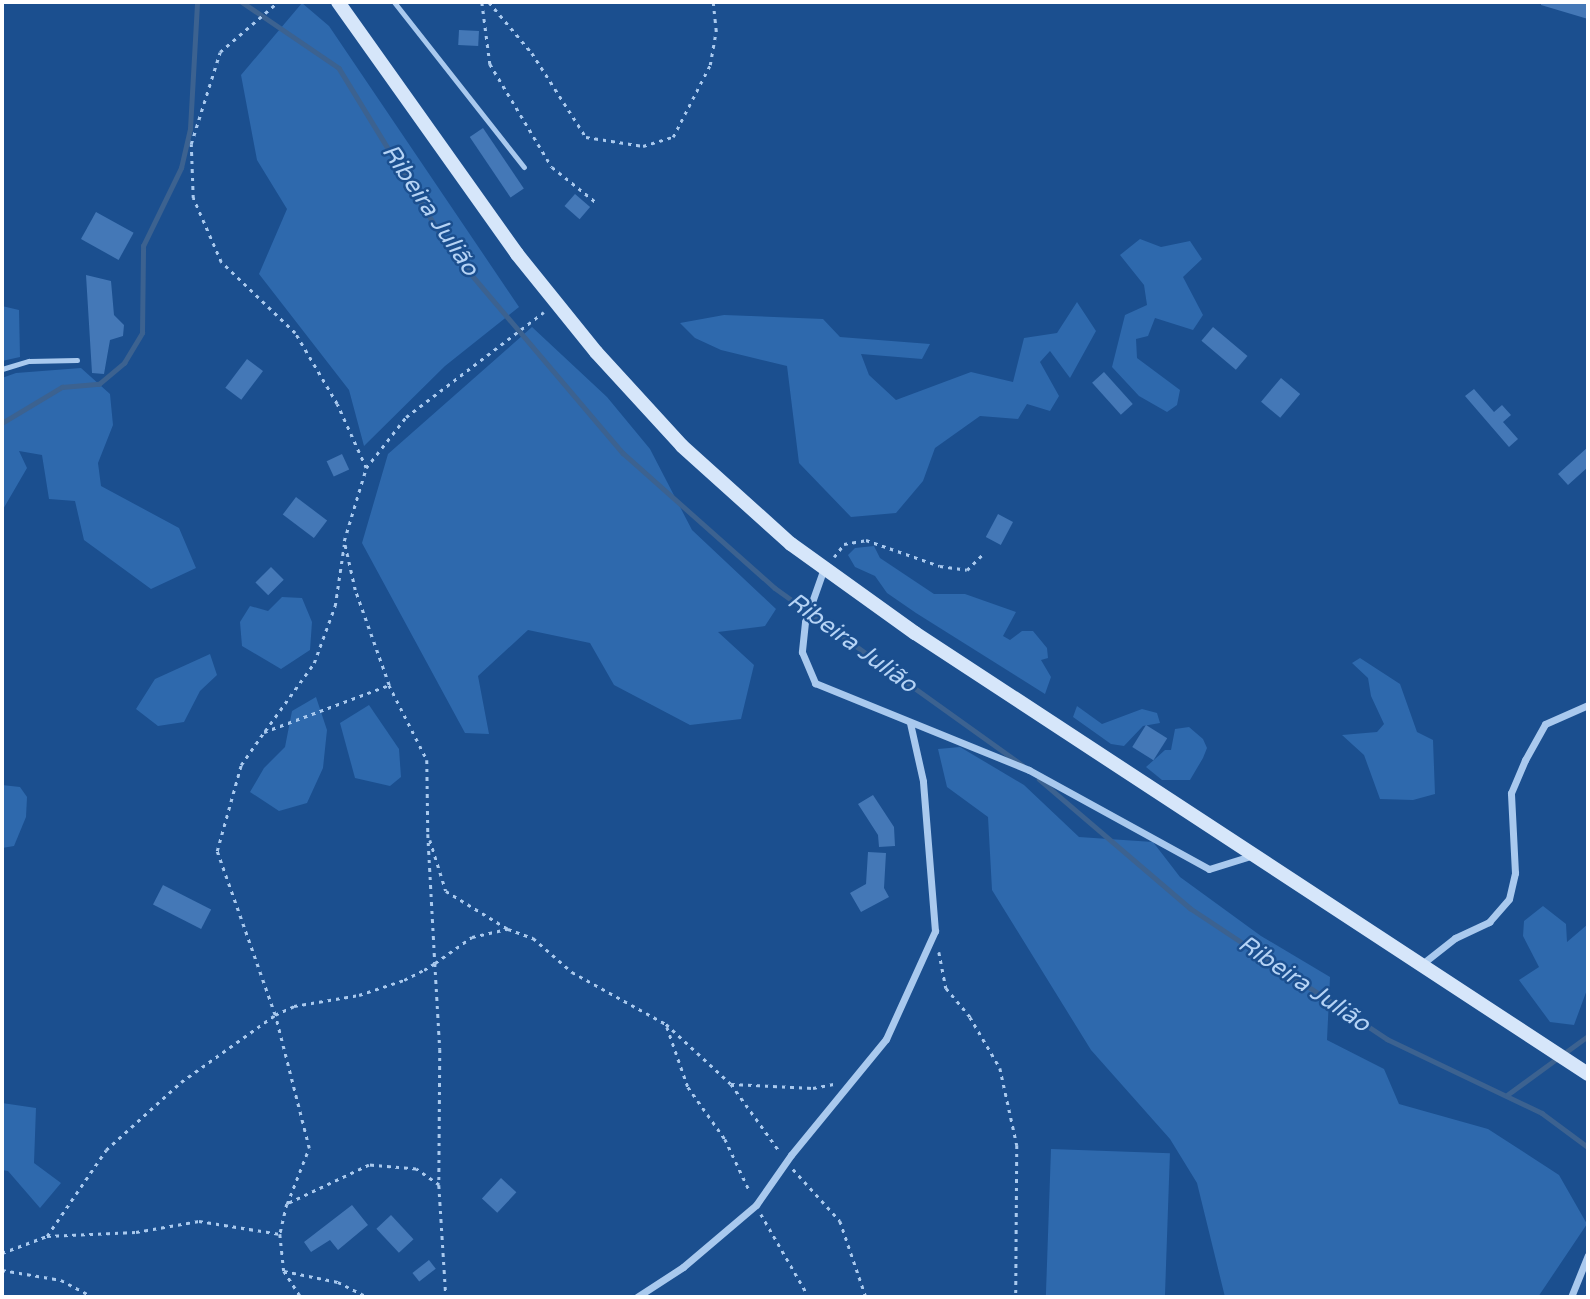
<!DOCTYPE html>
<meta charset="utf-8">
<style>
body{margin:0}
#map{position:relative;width:1590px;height:1299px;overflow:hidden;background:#1b4f8f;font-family:"Varela Round",sans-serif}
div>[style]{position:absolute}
.green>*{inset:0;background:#2e69ad;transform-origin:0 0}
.stream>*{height:4.5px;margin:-2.25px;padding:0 2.25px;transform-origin:2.25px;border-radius:2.25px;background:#3c6290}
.building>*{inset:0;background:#4478b7;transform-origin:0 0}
.path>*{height:2.5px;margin-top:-1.25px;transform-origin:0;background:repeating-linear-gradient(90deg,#a9c9ee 0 3.5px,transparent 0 8.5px)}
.service>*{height:5px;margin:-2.5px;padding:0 2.5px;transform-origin:2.5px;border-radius:2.5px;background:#a9c9ee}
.minor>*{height:7px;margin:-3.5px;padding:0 3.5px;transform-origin:3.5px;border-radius:3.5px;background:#a9c9ee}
.secondary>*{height:14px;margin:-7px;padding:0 7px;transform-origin:7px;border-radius:7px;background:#d6e6fa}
span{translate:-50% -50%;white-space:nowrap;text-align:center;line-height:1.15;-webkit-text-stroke:5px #1b4f8f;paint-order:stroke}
.water-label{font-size:24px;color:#b5d3f5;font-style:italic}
.frame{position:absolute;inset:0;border:4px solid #fff;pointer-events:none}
</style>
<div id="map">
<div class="green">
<div style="clip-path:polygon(302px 3px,329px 26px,519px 307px,445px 366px,364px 446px,349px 390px,259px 274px,287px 209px,257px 160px,241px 75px)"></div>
<div style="clip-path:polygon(1140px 239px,1161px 247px,1190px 241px,1202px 259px,1183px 277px,1203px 315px,1193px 330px,1155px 318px,1148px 336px,1136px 339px,1137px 358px,1180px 390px,1177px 405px,1167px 412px,1139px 396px,1112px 367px,1125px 315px,1147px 305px,1144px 285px,1120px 255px)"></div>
<div style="clip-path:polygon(1077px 302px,1096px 331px,1070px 378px,1050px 351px,1040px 362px,1059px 396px,1050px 411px,1027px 404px,1018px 419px,980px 416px,935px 448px,923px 481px,896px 513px,851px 517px,799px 463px,787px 366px,721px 350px,695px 338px,680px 323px,724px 315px,823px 319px,840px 337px,930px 344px,922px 359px,861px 354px,869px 375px,896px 400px,971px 372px,1013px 382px,1024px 338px,1057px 333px)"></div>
<div style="clip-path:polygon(2px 306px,19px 310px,20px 357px,2px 361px)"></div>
<div style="clip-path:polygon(532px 327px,607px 397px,650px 449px,692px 530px,776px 609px,765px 626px,718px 632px,754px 665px,741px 719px,690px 725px,614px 685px,590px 643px,528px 630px,478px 676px,489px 734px,465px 733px,362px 543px,388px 454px)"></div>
<div style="clip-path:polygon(81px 368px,110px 394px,113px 425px,98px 463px,101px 486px,179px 528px,196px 568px,151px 589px,84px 540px,75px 501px,49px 499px,42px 455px,19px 451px,27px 468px,2px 511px,2px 378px,16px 373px)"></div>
<div style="clip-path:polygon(874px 546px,880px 558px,934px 594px,965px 594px,1016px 612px,1003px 636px,1010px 640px,1022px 631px,1033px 631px,1047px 648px,1048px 658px,1041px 660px,1051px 677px,1045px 694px,916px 613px,887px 593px,875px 576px,855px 567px,848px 555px,855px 548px)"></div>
<div style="clip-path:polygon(282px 597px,302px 598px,312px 622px,310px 650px,281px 669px,242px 646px,240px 622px,250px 606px,268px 611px)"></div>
<div style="clip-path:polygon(210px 654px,217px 675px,200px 691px,184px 722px,158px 726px,136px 709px,155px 679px)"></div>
<div style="clip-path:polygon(1360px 658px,1400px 684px,1417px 732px,1433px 740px,1435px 794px,1413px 800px,1380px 799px,1364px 755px,1342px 735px,1377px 732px,1384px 724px,1371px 696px,1368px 678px,1352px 663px)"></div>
<div style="clip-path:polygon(316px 697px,327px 730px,323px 768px,307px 803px,279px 811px,250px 792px,264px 768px,285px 747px,292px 711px)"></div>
<div style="clip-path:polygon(369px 705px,399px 749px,401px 777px,390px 786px,355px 778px,340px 723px)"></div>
<div style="clip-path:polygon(1077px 706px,1102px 724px,1142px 709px,1157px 713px,1160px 723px,1143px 726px,1124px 746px,1111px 744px,1073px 717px)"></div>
<div style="clip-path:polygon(1189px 727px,1203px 739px,1207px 748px,1203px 758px,1190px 780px,1162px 780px,1146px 767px,1165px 750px,1171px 750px,1175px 729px)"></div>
<div style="clip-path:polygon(960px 747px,1024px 785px,1079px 837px,1153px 842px,1180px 877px,1261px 936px,1330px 977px,1327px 1040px,1384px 1069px,1399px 1104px,1488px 1129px,1559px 1175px,1587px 1224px,1538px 1297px,1225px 1297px,1197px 1183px,1170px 1139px,1091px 1050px,992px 890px,988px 817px,947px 787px,938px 749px)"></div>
<div style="clip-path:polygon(2px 785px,20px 787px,27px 797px,26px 817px,14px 846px,2px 848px)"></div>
<div style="clip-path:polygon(1543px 906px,1566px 924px,1567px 942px,1588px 924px,1588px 987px,1574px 1025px,1550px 1022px,1519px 980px,1539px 967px,1523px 936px,1524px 921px)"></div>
<div style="clip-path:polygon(2px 1103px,36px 1108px,34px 1163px,61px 1183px,40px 1208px,8px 1171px,2px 1170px)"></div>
<div style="left:1051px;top:1149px;width:119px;height:148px;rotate:2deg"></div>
</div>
<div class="stream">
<div style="left:242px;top:2px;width:117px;rotate:34.2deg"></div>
<div style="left:339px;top:68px;width:211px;rotate:58.6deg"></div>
<div style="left:449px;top:248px;width:269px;rotate:49.7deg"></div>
<div style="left:623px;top:453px;width:203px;rotate:41.6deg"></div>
<div style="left:775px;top:588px;width:304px;rotate:35.6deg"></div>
<div style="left:2px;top:423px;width:70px;rotate:-31deg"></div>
<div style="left:62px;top:387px;width:37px;rotate:-5deg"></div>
<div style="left:99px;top:384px;width:33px;rotate:-40deg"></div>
<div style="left:124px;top:363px;width:35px;rotate:-59deg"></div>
<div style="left:142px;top:333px;width:87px;rotate:-89.3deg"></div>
<div style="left:143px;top:246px;width:87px;rotate:-64deg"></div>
<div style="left:181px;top:168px;width:40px;rotate:-77deg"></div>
<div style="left:190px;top:129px;width:127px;rotate:-86.8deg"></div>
<div style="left:1039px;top:779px;width:199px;rotate:40.5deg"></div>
<div style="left:1190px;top:908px;width:237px;rotate:33.6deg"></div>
<div style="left:1387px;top:1039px;width:172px;rotate:25.5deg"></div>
<div style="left:1542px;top:1113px;width:57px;rotate:36.5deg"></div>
<div style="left:1507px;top:1095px;width:100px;rotate:-36.1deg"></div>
</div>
<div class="building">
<div style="clip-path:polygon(1541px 2px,1588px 2px,1588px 19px,1541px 5px)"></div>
<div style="left:459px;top:30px;width:20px;height:15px;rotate:3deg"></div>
<div style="left:483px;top:128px;width:73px;height:16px;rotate:56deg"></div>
<div style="left:575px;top:194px;width:20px;height:16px;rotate:41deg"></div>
<div style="left:96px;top:212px;width:43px;height:31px;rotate:29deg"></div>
<div style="clip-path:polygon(86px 275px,111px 281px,114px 315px,124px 325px,123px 336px,110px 340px,104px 374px,92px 373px)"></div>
<div style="left:1213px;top:327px;width:45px;height:18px;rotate:40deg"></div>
<div style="left:247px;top:359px;width:20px;height:36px;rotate:37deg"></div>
<div style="left:1104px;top:372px;width:43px;height:16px;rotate:48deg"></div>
<div style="left:1281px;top:378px;width:25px;height:31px;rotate:40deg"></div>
<div style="clip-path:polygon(1474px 389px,1494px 412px,1502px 405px,1511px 415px,1503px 422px,1518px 439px,1509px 447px,1465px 396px)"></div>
<div style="clip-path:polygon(1588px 447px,1588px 467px,1568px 485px,1558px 474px)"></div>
<div style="left:342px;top:454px;width:17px;height:17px;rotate:65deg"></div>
<div style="left:296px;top:497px;width:39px;height:22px;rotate:37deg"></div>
<div style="left:998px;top:514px;width:17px;height:26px;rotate:28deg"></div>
<div style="left:271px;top:567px;width:18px;height:22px;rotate:45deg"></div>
<div style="left:1146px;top:725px;width:25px;height:26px;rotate:32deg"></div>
<div style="clip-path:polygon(873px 795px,894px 827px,895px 846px,879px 847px,878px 835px,858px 804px)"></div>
<div style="clip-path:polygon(868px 852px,886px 853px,884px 888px,889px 897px,861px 912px,850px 893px,866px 884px)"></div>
<div style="left:163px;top:885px;width:54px;height:22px;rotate:27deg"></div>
<div style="left:501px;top:1178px;width:21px;height:28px;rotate:43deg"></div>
<div style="clip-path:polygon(352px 1205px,368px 1225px,338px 1250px,330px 1240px,311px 1252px,304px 1242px)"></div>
<div style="left:391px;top:1215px;width:33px;height:20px;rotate:47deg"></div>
<div style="left:429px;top:1260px;width:11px;height:21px;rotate:52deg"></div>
</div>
<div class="path">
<div style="left:482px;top:2px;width:63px;rotate:82.6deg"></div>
<div style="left:490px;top:64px;width:120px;rotate:59deg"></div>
<div style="left:552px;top:167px;width:58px;rotate:38.7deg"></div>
<div style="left:489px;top:2px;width:67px;rotate:49.9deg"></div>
<div style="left:532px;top:53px;width:100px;rotate:57.3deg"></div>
<div style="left:586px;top:137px;width:58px;rotate:9deg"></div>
<div style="left:643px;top:146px;width:31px;rotate:-17deg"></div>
<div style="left:673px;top:137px;width:81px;rotate:-62.8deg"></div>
<div style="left:710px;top:65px;width:35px;rotate:-80deg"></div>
<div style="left:716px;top:31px;width:29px;rotate:-96deg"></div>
<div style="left:366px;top:468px;width:65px;rotate:-51.9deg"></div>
<div style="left:406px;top:417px;width:173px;rotate:-37.3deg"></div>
<div style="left:834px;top:557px;width:16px;rotate:-52deg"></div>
<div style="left:844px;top:544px;width:22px;rotate:-10deg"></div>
<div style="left:866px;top:540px;width:78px;rotate:19.4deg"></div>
<div style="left:940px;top:566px;width:27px;rotate:8deg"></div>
<div style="left:967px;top:570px;width:25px;rotate:-45deg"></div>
<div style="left:389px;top:685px;width:84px;rotate:63.1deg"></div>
<div style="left:427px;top:760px;width:74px;rotate:89.2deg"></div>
<div style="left:428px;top:834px;width:129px;rotate:86.9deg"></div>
<div style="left:435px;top:963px;width:86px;rotate:86.7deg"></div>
<div style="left:440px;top:1049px;width:136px;rotate:90.4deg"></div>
<div style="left:439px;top:1185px;width:28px;rotate:-145deg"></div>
<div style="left:416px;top:1169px;width:47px;rotate:-175.1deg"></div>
<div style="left:369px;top:1165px;width:91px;rotate:154.6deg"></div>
<div style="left:287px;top:1204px;width:60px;rotate:-68.6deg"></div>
<div style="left:309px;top:1148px;width:137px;rotate:-104.3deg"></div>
<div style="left:275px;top:1015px;width:21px;rotate:-25deg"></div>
<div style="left:294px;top:1006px;width:66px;rotate:-9.6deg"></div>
<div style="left:359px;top:995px;width:47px;rotate:-18.4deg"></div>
<div style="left:404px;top:980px;width:22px;rotate:-27deg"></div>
<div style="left:424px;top:970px;width:13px;rotate:-32deg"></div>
<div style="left:435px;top:963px;width:45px;rotate:-35.1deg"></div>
<div style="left:472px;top:937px;width:37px;rotate:-13deg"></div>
<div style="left:508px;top:929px;width:27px;rotate:20deg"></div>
<div style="left:533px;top:938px;width:52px;rotate:41.1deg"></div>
<div style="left:572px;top:972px;width:107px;rotate:29deg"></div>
<div style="left:666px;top:1024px;width:88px;rotate:42.7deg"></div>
<div style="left:731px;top:1084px;width:82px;rotate:2.8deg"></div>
<div style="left:813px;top:1088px;width:21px;rotate:-11deg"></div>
<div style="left:265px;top:731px;width:84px;rotate:-54.2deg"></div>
<div style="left:314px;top:663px;width:61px;rotate:-69.8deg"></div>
<div style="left:335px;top:606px;width:62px;rotate:-81.6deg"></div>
<div style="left:430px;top:840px;width:53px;rotate:72.6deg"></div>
<div style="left:446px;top:891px;width:73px;rotate:31.5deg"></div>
<div style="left:939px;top:952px;width:37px;rotate:79deg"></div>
<div style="left:946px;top:988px;width:38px;rotate:50deg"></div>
<div style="left:970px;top:1017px;width:59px;rotate:59.5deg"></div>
<div style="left:1000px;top:1068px;width:79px;rotate:77.6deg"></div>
<div style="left:1017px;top:1145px;width:152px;rotate:90.4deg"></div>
<div style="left:667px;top:1027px;width:64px;rotate:70.7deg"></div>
<div style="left:688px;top:1087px;width:64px;rotate:54.6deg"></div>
<div style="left:725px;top:1139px;width:59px;rotate:64.7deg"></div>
<div style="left:731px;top:1084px;width:84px;rotate:54.2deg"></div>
<div style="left:793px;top:1169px;width:70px;rotate:47.9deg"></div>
<div style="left:840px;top:1221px;width:80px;rotate:71.1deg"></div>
<div style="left:439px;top:1185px;width:112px;rotate:86.4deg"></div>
<div style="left:287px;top:1204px;width:31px;rotate:103deg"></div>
<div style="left:280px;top:1234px;width:37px;rotate:84deg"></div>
<div style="left:284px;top:1271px;width:31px;rotate:57deg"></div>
<div style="left:761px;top:1214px;width:96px;rotate:60deg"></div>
<div style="left:47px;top:1236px;width:89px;rotate:-2.6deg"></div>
<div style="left:136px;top:1232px;width:64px;rotate:-9.9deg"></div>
<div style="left:199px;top:1221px;width:82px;rotate:9.1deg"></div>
<div style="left:2px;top:1253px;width:48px;rotate:-20.7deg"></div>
<div style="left:47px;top:1236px;width:104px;rotate:-55.5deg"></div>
<div style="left:106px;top:1150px;width:101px;rotate:-42.2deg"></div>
<div style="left:181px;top:1082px;width:115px;rotate:-35.5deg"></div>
<div style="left:275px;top:1015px;width:174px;rotate:-109.5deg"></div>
<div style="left:217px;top:851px;width:89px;rotate:-74.4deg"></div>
<div style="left:241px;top:765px;width:40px;rotate:-55.1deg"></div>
<div style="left:264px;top:732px;width:134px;rotate:-20.6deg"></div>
<div style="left:389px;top:685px;width:101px;rotate:-109.7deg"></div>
<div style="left:355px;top:590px;width:50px;rotate:-102.7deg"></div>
<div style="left:344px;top:541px;width:76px;rotate:-73.2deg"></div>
<div style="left:366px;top:468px;width:70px;rotate:-114.4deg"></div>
<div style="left:337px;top:404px;width:82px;rotate:-120.6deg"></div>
<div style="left:295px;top:333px;width:103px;rotate:-136.2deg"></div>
<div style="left:221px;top:262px;width:70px;rotate:-113.6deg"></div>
<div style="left:193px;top:198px;width:54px;rotate:-92.1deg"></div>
<div style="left:191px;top:144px;width:96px;rotate:-72.5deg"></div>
<div style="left:220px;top:52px;width:77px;rotate:-40.8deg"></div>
<div style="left:2px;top:1270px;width:60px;rotate:9.6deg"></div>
<div style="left:61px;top:1280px;width:36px;rotate:28deg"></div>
<div style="left:284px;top:1271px;width:55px;rotate:11.5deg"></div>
<div style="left:338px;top:1282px;width:34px;rotate:27deg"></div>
</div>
<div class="service">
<div style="left:394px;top:2px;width:210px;rotate:51.8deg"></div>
<div style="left:2px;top:369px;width:28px;rotate:-17deg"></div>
<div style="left:29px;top:361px;width:48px;rotate:-1.2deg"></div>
</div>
<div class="minor">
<div style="left:824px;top:568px;width:57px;rotate:109.4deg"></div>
<div style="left:805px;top:622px;width:30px;rotate:96deg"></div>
<div style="left:802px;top:652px;width:34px;rotate:67deg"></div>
<div style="left:815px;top:683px;width:231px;rotate:22.1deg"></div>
<div style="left:1029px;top:770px;width:205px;rotate:28.8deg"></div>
<div style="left:1209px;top:869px;width:47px;rotate:-17.3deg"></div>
<div style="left:1422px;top:964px;width:42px;rotate:-38.2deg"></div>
<div style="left:1455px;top:938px;width:38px;rotate:-25deg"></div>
<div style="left:1489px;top:922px;width:30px;rotate:-49deg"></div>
<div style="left:1509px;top:899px;width:27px;rotate:-77deg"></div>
<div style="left:1515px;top:873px;width:80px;rotate:-92.9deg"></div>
<div style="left:1511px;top:793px;width:36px;rotate:-67deg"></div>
<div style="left:1525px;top:760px;width:41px;rotate:-60.9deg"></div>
<div style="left:1545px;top:724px;width:47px;rotate:-23.8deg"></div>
<div style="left:637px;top:1297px;width:55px;rotate:-33.1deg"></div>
<div style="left:683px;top:1267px;width:96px;rotate:-40.3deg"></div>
<div style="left:756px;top:1205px;width:61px;rotate:-55deg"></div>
<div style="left:791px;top:1155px;width:150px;rotate:-50.7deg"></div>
<div style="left:886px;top:1039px;width:119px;rotate:-65.6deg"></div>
<div style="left:935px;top:931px;width:150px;rotate:-94.6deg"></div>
<div style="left:923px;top:781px;width:59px;rotate:-102.6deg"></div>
<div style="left:1571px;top:1297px;width:45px;rotate:-68deg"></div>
</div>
<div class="secondary">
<div style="left:338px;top:2px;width:309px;rotate:54.6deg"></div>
<div style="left:517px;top:254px;width:126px;rotate:51.1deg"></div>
<div style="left:596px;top:352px;width:127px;rotate:47.5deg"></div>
<div style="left:682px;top:446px;width:147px;rotate:42deg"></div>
<div style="left:791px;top:544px;width:153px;rotate:35.7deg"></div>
<div style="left:915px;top:633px;width:805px;rotate:33.24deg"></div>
</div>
<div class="water-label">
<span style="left:430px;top:210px;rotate:56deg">Ribeira Julião</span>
<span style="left:852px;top:643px;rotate:36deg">Ribeira Julião</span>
<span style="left:1304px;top:984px;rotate:34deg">Ribeira Julião</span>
</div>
<div class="frame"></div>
</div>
